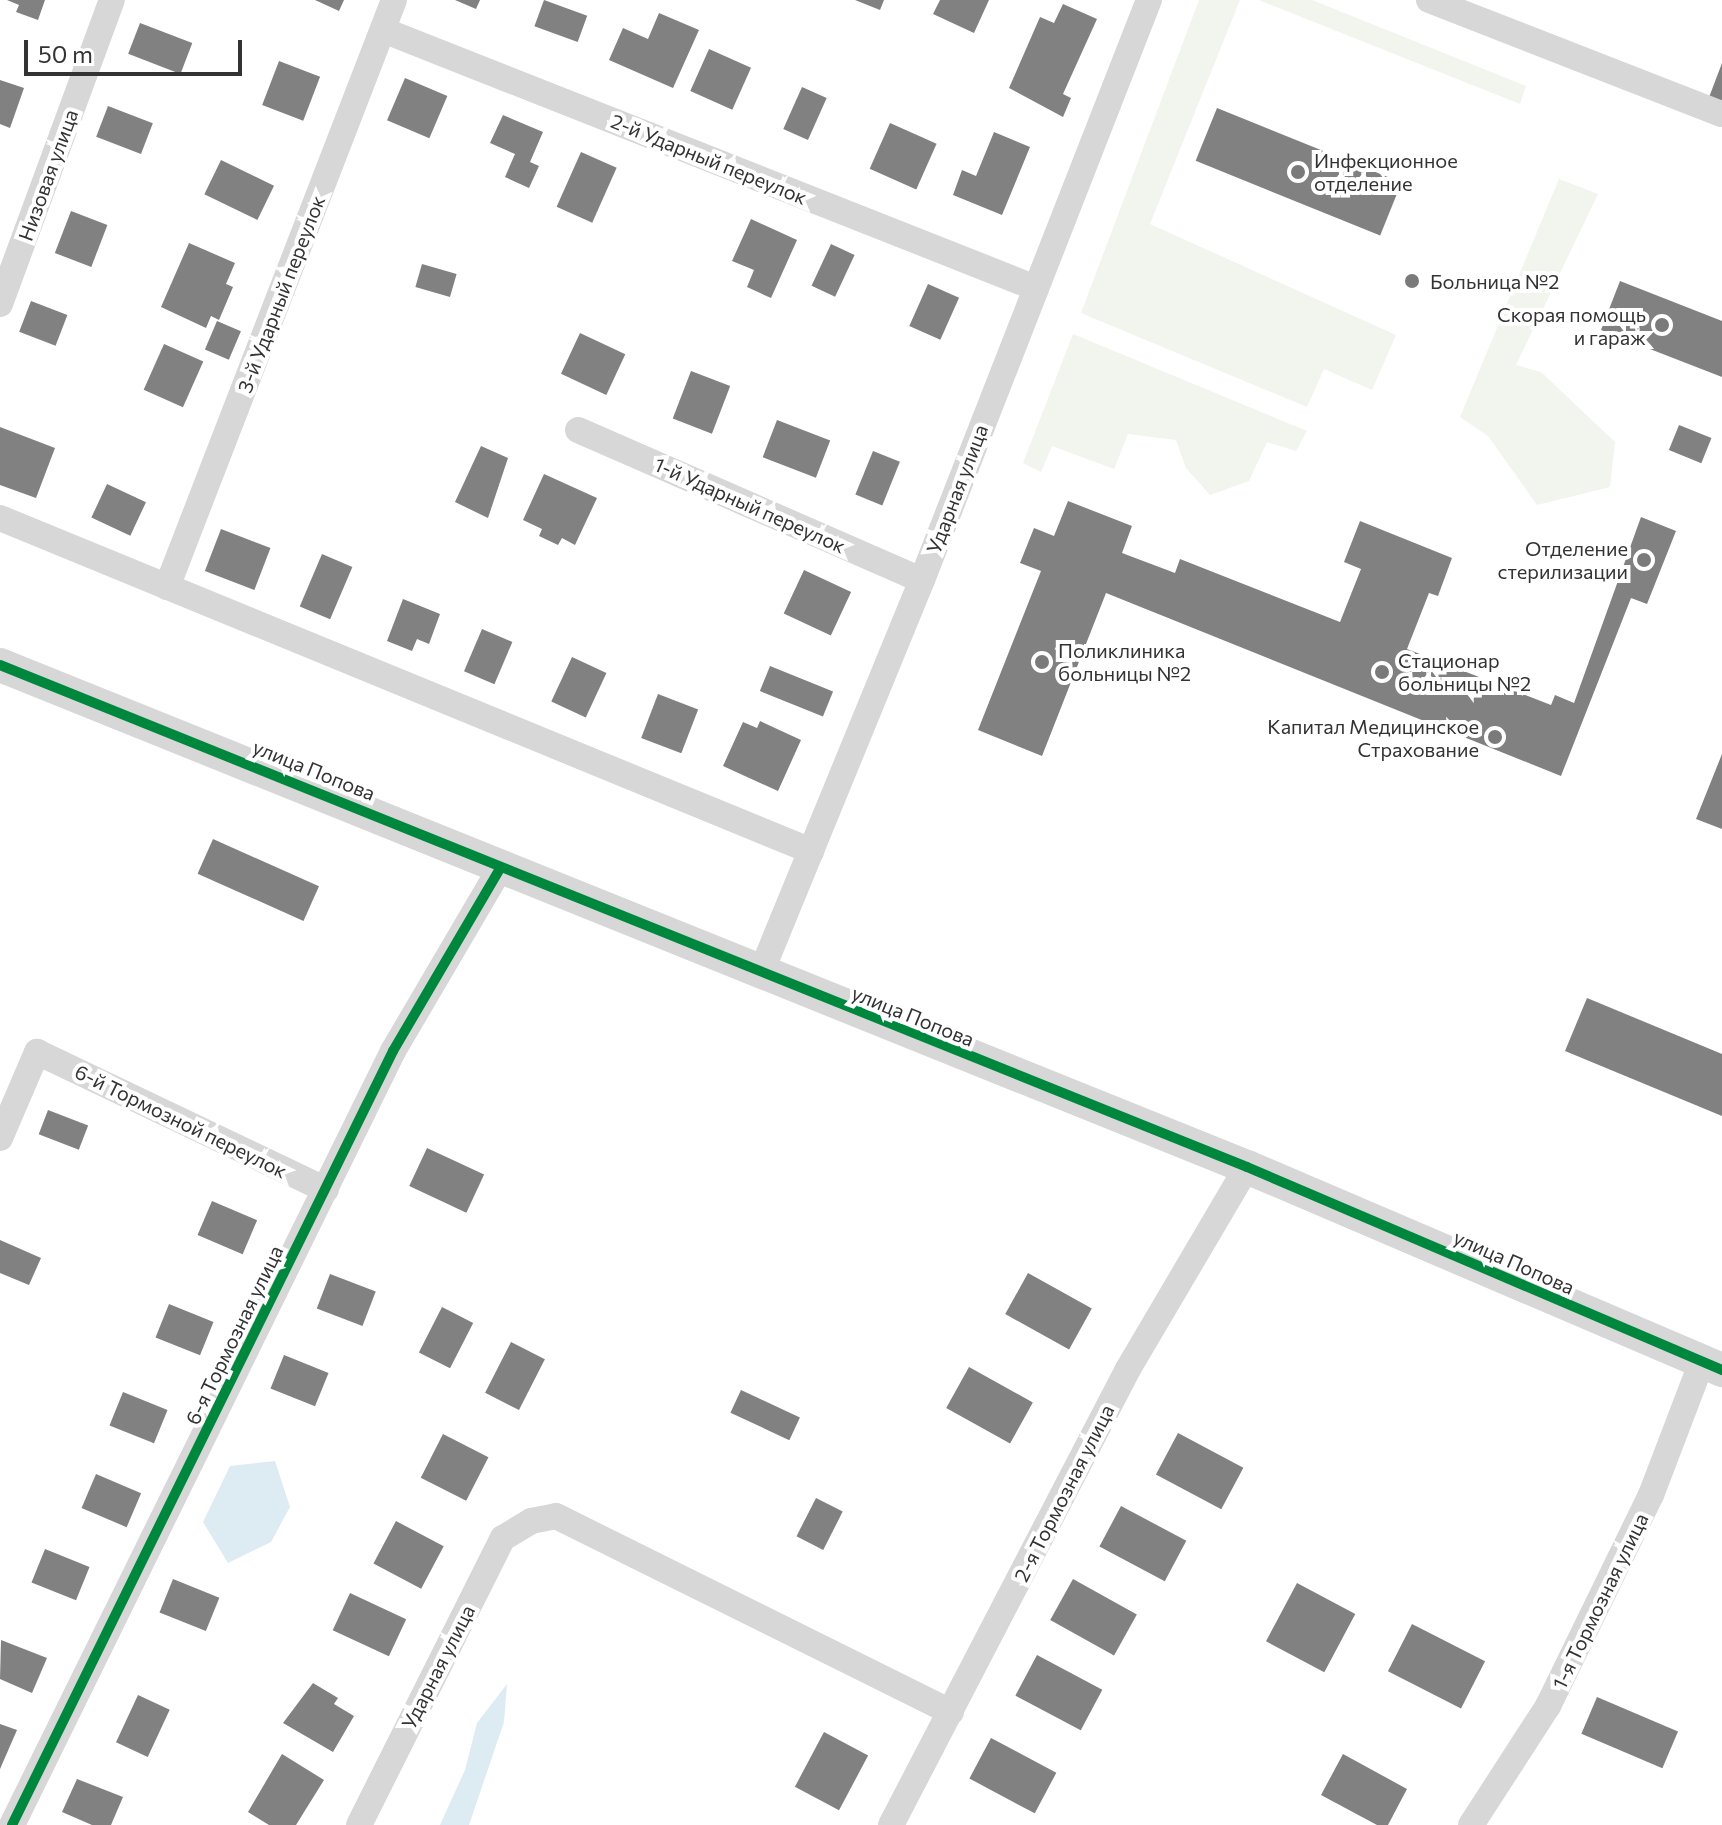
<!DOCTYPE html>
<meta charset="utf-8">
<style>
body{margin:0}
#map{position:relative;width:1722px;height:1825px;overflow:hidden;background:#fff;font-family:Commissioner,sans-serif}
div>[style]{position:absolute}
.green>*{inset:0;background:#f1f5ed}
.water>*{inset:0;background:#ddebf3}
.building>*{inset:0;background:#818181;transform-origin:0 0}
.minor>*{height:26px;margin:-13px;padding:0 13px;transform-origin:13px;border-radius:13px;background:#d7d7d7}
.tertiary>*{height:34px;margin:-17px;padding:0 17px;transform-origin:17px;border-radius:17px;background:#d7d7d7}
.cycleway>*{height:10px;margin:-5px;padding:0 5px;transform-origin:5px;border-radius:5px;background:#00873e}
.dots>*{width:22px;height:22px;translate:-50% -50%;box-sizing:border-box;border:4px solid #fff;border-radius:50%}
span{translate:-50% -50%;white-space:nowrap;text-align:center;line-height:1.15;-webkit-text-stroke:8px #fff;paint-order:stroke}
.street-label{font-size:20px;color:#333}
.poi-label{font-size:20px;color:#333}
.left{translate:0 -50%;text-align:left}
.right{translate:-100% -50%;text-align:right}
.scale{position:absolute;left:24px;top:40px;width:218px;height:36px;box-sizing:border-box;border:4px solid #333;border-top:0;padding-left:10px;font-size:24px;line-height:28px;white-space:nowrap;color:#333;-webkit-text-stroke:6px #fff;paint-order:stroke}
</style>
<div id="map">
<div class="green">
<div style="clip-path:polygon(1199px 0,1240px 0,1150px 224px,1396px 335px,1372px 390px,1324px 369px,1307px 407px,1081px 313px)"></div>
<div style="clip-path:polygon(1259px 0,1312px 0,1526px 86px,1520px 104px)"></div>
<div style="clip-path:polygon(1559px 179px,1598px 194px,1516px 365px,1541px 372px,1615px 442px,1610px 487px,1537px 505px,1488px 436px,1460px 417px)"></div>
<div style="clip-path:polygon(1073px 334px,1307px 431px,1296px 451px,1267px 442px,1249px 481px,1210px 495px,1186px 468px,1176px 440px,1128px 434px,1114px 469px,1052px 446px,1041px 472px,1023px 463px)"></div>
</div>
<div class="water">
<div style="clip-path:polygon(275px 1461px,290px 1507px,271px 1542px,228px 1563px,203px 1522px,230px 1466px)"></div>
<div style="clip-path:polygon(507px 1684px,504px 1722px,469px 1825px,440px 1825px,465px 1770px,477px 1723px)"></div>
</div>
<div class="building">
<div style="clip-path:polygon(7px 0,45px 0,38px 20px,16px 12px,19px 5px)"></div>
<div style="clip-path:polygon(315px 0,344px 0,339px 11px)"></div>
<div style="clip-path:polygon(455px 0,480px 0,476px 9px)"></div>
<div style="left:544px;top:0;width:46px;height:28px;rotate:20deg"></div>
<div style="clip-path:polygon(855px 0,884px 0,880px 10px)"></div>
<div style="clip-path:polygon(940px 0,989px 0,974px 33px,933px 14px)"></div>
<div style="clip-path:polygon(1063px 4px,1097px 19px,1063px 94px,1071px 98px,1063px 117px,1009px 88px,1040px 17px,1054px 23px)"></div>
<div style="clip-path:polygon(659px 13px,699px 30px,673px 88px,609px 60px,623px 28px,648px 39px)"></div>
<div style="left:140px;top:23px;width:56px;height:33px;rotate:21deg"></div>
<div style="left:709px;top:49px;width:46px;height:46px;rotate:24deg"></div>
<div style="left:279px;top:61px;width:44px;height:47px;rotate:21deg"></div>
<div style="clip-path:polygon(1722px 63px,1722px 105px,1708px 100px)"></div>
<div style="left:405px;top:78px;width:46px;height:46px;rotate:23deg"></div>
<div style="clip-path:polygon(0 80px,24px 88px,10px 128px,0 124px)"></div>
<div style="left:802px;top:87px;width:27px;height:46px;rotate:24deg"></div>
<div style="left:108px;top:106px;width:48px;height:33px;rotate:21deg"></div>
<div style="left:1217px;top:108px;width:199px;height:57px;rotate:22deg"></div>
<div style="clip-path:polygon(503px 115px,543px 132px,530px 162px,539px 166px,529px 188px,505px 177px,515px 154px,490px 143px)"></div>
<div style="left:890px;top:123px;width:51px;height:50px;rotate:24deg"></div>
<div style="clip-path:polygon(994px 132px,1030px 147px,1002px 215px,953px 195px,962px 170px,976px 176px)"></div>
<div style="left:581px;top:152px;width:39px;height:60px;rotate:24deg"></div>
<div style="left:221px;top:160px;width:59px;height:38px;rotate:26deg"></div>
<div style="left:71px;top:211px;width:39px;height:45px;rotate:21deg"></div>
<div style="clip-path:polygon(751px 219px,797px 240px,771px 298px,747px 287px,754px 270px,732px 261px)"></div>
<div style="clip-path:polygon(189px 243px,235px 263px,226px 284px,233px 287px,219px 320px,211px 316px,206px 328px,161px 307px)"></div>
<div style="left:831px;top:244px;width:26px;height:46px;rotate:25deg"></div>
<div style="left:422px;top:264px;width:36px;height:24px;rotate:16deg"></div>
<div style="clip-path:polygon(1620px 281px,1722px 321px,1722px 377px,1601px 330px)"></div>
<div style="left:928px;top:284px;width:34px;height:46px;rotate:24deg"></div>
<div style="left:31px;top:301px;width:39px;height:33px;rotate:21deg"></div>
<div style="left:217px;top:321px;width:26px;height:31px;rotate:23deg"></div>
<div style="left:580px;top:333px;width:50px;height:45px;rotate:25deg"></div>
<div style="left:164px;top:344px;width:43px;height:50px;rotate:24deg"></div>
<div style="left:691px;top:371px;width:42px;height:51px;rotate:21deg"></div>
<div style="left:777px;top:420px;width:57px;height:40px;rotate:21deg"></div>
<div style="left:1679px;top:425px;width:35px;height:27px;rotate:22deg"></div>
<div style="clip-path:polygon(0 427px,55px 448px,36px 498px,0 485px)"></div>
<div style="clip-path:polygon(481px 446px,508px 458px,488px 518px,455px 502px)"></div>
<div style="left:873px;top:451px;width:29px;height:47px;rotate:22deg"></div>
<div style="clip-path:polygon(544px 474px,597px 498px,575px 545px,562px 538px,558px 545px,539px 536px,542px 529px,523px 520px)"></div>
<div style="left:107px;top:484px;width:43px;height:37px;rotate:25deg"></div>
<div style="clip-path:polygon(1068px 501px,1132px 526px,1122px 553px,1175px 573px,1180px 559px,1340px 622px,1361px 569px,1344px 562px,1360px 521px,1452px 558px,1438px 596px,1429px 593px,1407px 649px,1551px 705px,1555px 695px,1574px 703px,1641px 517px,1676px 531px,1647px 604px,1631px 598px,1561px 776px,1106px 593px,1042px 756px,978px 730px,1041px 571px,1020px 563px,1034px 528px,1054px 536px)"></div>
<div style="left:221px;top:529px;width:53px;height:45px;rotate:21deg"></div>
<div style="left:322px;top:554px;width:33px;height:57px;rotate:23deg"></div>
<div style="left:804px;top:570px;width:52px;height:48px;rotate:25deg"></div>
<div style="clip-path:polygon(403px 599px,440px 614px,429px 644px,417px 639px,412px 651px,387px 641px)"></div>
<div style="left:482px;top:629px;width:33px;height:46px;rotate:23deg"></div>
<div style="left:572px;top:657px;width:38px;height:49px;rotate:25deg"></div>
<div style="left:770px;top:666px;width:68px;height:27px;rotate:22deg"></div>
<div style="left:658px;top:694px;width:43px;height:47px;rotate:21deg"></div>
<div style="clip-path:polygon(760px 721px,801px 740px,778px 791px,723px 766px,743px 722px,757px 728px)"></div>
<div style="clip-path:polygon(1722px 754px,1722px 829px,1696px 819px)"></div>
<div style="left:213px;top:839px;width:116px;height:38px;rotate:24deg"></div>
<div style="clip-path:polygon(1587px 998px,1722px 1054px,1722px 1116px,1565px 1051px)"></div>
<div style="left:48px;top:1110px;width:43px;height:26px;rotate:21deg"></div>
<div style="left:427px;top:1148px;width:63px;height:42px;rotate:25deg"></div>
<div style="left:212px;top:1201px;width:49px;height:37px;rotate:23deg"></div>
<div style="clip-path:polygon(0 1240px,41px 1258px,29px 1285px,0 1273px)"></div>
<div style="left:1028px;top:1273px;width:73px;height:47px;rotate:29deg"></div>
<div style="left:330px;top:1274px;width:49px;height:37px;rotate:21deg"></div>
<div style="left:169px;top:1304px;width:48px;height:36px;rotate:22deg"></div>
<div style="left:442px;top:1307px;width:35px;height:51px;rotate:27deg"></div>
<div style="left:511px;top:1342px;width:38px;height:57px;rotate:27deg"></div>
<div style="left:284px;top:1355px;width:48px;height:36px;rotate:22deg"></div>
<div style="left:969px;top:1367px;width:73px;height:47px;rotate:29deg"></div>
<div style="left:741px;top:1390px;width:65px;height:25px;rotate:25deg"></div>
<div style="left:123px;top:1392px;width:48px;height:36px;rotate:22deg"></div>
<div style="left:1178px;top:1433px;width:74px;height:47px;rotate:28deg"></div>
<div style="left:443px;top:1434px;width:51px;height:49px;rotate:27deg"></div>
<div style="left:96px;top:1474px;width:49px;height:37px;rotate:23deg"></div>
<div style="left:816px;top:1498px;width:30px;height:43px;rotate:27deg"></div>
<div style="left:1121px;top:1506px;width:74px;height:46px;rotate:28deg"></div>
<div style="left:396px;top:1521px;width:54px;height:48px;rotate:28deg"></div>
<div style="left:45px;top:1549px;width:48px;height:36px;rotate:22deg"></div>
<div style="left:173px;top:1579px;width:50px;height:36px;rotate:22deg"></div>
<div style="left:1073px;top:1579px;width:73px;height:47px;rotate:29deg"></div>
<div style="left:1297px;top:1583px;width:66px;height:66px;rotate:28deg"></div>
<div style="left:350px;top:1593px;width:62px;height:41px;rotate:25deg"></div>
<div style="left:1412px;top:1624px;width:82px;height:53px;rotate:27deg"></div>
<div style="clip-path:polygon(1px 1640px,47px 1658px,32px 1693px,0 1679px)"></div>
<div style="left:1037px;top:1655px;width:74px;height:46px;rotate:28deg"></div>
<div style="clip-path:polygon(313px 1683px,338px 1698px,334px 1704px,354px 1716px,333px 1752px,283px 1723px)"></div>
<div style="left:138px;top:1695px;width:35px;height:52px;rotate:25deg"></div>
<div style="left:1597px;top:1697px;width:88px;height:40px;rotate:23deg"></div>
<div style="clip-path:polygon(0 1724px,17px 1730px,0 1769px)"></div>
<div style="left:824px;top:1732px;width:50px;height:62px;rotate:28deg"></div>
<div style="left:991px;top:1738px;width:74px;height:46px;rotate:28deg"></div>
<div style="clip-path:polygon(282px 1754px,324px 1780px,296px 1825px,269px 1825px,248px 1812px)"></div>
<div style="clip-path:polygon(1343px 1754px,1407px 1789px,1388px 1825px,1377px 1825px,1321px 1795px)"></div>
<div style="clip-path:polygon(77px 1779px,123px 1797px,111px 1825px,92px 1825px,62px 1812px)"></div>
</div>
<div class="minor">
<div style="left:1429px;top:0;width:314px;rotate:21.3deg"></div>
<div style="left:383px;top:30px;width:702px;rotate:21.56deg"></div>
<div style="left:0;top:304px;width:324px;rotate:-69.8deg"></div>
<div style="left:578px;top:430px;width:375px;rotate:23.6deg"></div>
<div style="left:0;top:518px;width:877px;rotate:22.32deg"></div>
<div style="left:167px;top:587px;width:629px;rotate:-68.86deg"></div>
<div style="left:760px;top:975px;width:427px;rotate:-67.7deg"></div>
<div style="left:922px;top:580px;width:623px;rotate:-68.63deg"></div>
<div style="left:0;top:1138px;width:94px;rotate:-66.7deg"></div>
<div style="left:37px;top:1052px;width:320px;rotate:25.5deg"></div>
<div style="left:12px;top:1825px;width:863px;rotate:-63.79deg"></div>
<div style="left:393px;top:1051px;width:213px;rotate:-59.6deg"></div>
<div style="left:359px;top:1825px;width:321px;rotate:-63.4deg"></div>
<div style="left:503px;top:1538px;width:33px;rotate:-31deg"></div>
<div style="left:531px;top:1521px;width:25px;rotate:-11deg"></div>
<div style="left:556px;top:1516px;width:441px;rotate:26.4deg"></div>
<div style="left:891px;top:1825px;width:514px;rotate:-62.54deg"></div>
<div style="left:1128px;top:1369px;width:234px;rotate:-59.5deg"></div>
<div style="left:1471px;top:1825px;width:142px;rotate:-57.1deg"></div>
<div style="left:1548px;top:1706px;width:235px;rotate:-64deg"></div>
<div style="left:1651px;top:1495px;width:140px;rotate:-69.1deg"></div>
</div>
<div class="tertiary">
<div style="left:0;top:665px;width:1344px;rotate:21.93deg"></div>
<div style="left:1247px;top:1167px;width:517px;rotate:23.14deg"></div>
</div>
<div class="cycleway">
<div style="left:0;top:665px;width:1344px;rotate:21.93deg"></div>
<div style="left:1247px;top:1167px;width:517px;rotate:23.14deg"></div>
<div style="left:12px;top:1825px;width:863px;rotate:-63.79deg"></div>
<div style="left:393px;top:1051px;width:213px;rotate:-59.6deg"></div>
</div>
<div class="dots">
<div style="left:1298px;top:172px;background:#7a7a7a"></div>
<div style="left:1412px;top:281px;background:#7a7a7a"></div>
<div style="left:1662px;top:325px;background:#7a7a7a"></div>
<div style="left:1644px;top:560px;background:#7a7a7a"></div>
<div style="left:1042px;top:662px;background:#7a7a7a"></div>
<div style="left:1382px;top:672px;background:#7a7a7a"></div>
<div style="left:1495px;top:737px;background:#7a7a7a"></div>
</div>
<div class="street-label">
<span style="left:709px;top:159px;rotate:22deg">2-й Ударный переулок</span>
<span style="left:48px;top:175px;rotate:-70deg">Низовая улица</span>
<span style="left:281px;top:294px;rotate:-69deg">3-й Ударный переулок</span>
<span style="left:957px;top:489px;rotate:-69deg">Ударная улица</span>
<span style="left:750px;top:505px;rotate:24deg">1-й Ударный переулок</span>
<span style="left:314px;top:770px;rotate:22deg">улица Попова</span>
<span style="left:913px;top:1016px;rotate:22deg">улица Попова</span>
<span style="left:181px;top:1121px;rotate:26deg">6-й Тормозной переулок</span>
<span style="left:1514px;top:1262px;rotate:24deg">улица Попова</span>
<span style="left:234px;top:1335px;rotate:-64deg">6-я Тормозная улица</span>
<span style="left:1064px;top:1493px;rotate:-63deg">2-я Тормозная улица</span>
<span style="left:1600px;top:1601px;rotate:-64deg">1-я Тормозная улица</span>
<span style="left:438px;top:1667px;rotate:-63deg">Ударная улица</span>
</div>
<div class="poi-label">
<span class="left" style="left:1314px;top:172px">Инфекционное<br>отделение</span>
<span class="left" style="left:1430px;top:281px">Больница №2</span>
<span class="right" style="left:1646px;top:326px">Скорая помощь<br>и гараж</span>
<span class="right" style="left:1628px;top:560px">Отделение<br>стерилизации</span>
<span class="left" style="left:1058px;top:662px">Поликлиника<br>больницы №2</span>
<span class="left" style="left:1398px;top:672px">Стационар<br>больницы №2</span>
<span class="right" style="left:1479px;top:738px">Капитал Медицинское<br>Страхование</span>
</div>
<div class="scale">50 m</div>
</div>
